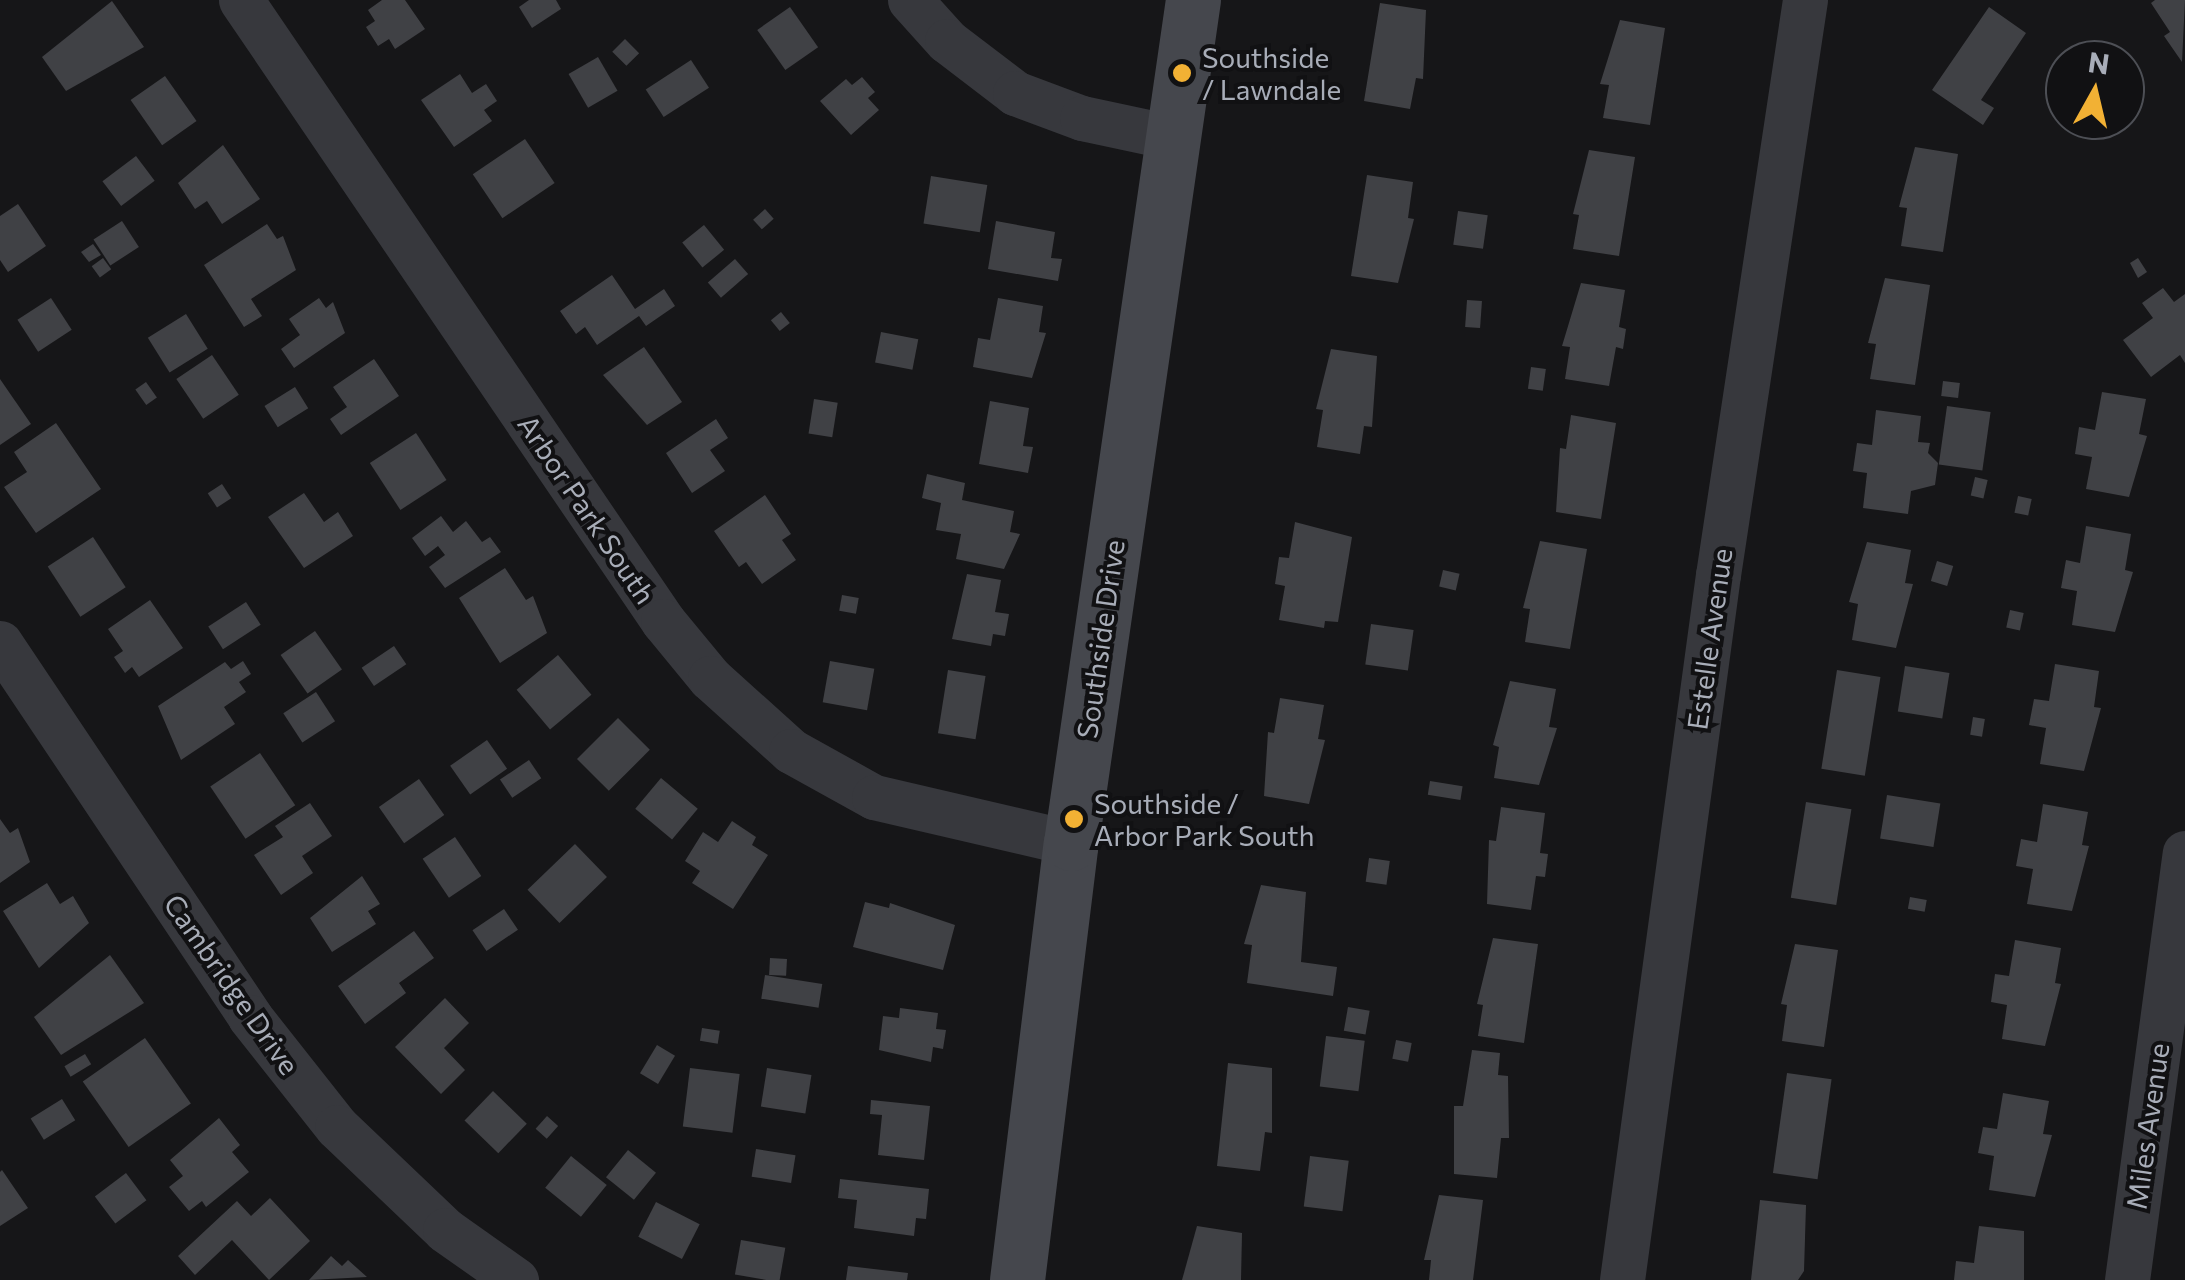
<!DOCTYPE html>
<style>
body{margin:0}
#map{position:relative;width:2185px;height:1280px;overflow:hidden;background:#161618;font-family:Commissioner,sans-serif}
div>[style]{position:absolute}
.building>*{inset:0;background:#404145;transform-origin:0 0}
.street>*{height:45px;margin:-22.5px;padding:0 22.5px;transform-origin:22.5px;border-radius:22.5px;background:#37383d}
.secondary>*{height:55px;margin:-27.5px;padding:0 27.5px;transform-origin:27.5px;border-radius:27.5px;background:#45474d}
.dots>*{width:28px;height:28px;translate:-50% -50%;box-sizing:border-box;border:5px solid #111113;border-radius:50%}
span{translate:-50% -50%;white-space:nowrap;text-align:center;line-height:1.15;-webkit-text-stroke:8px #111113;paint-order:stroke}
.poi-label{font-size:28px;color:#a8adb8}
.left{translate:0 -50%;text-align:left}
.street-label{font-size:28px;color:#a8adb8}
.north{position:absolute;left:2045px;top:40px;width:100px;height:100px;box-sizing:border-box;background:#111113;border:2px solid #4d4f55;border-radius:50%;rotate:8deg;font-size:28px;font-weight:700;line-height:40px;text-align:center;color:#a8adb8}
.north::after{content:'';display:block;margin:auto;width:35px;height:45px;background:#f2b134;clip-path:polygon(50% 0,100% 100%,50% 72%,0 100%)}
</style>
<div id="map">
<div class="building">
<div style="clip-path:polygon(382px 0,405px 0,425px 29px,395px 49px,389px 39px,378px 46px,366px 27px,375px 21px,368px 10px)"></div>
<div style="clip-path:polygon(529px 0,556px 0,561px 9px,532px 28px,519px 7px)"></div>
<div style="clip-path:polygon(2155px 0,2185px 0,2182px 62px,2164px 36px,2170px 32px,2151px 3px)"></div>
<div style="clip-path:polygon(112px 1px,144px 47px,66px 91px,42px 57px)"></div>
<div style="clip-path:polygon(1380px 3px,1426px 10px,1423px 79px,1416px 78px,1410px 109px,1364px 101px)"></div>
<div style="left:790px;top:7px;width:49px;height:40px;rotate:55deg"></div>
<div style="clip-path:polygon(1989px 7px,2026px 33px,1981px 100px,1994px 108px,1983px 125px,1932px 90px)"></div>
<div style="clip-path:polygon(1620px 20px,1665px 28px,1650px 125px,1603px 118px,1609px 85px,1600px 84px)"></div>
<div style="left:625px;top:39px;width:20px;height:18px;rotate:45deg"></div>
<div style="left:598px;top:57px;width:39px;height:34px;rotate:60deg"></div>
<div style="left:691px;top:60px;width:33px;height:54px;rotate:57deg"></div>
<div style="clip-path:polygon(460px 74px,472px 93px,486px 84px,497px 101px,484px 110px,492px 121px,454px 147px,421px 100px)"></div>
<div style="left:165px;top:76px;width:55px;height:42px;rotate:55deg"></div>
<div style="clip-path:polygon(862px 77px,875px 92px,868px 98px,879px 110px,851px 135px,820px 101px,846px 79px,852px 85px)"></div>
<div style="left:525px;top:139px;width:53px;height:63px;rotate:56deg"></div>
<div style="clip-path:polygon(223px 145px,260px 199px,222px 224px,207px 201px,195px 209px,178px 183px)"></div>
<div style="clip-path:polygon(1915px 147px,1958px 154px,1943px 252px,1901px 246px,1907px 208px,1899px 207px)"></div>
<div style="clip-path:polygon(1589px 150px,1635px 157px,1619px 256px,1573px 249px,1579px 215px,1573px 214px)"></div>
<div style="left:136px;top:156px;width:31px;height:42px;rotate:53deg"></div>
<div style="clip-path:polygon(1367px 175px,1413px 182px,1408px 218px,1414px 219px,1398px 283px,1351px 276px)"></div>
<div style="left:931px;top:176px;width:57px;height:48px;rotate:9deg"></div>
<div style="clip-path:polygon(18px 204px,46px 246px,8px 272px,0 260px,0 216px)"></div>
<div style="left:765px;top:209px;width:13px;height:16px;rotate:48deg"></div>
<div style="left:1458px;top:211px;width:30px;height:34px;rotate:8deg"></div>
<div style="left:122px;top:221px;width:31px;height:34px;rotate:57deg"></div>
<div style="clip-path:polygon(996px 221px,1055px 232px,1051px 258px,1062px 259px,1058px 281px,988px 269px)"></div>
<div style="clip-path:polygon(267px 224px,277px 239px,283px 236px,296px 270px,251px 299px,262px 316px,244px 327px,204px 265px)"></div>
<div style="left:704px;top:225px;width:32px;height:28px;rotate:51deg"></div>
<div style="clip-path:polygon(93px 244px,101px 255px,89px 262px,81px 252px)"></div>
<div style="left:103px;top:258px;width:14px;height:14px;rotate:54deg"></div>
<div style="clip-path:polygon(2138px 258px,2147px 272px,2138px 278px,2130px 263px)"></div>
<div style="left:735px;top:259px;width:20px;height:36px;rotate:49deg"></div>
<div style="clip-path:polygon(612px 275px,635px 309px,664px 289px,675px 306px,646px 326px,639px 316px,597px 345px,585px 327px,576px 334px,560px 311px)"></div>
<div style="clip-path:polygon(1885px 278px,1930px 285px,1915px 385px,1870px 379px,1876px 344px,1868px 343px)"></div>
<div style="clip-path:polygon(1581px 283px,1625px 290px,1619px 327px,1626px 329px,1623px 349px,1616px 347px,1609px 386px,1565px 379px,1570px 347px,1562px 346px)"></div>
<div style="clip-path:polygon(2163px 288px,2174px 302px,2185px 294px,2185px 363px,2180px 355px,2151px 377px,2123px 340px,2153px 318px,2142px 303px)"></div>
<div style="left:51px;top:298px;width:38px;height:40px;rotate:57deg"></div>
<div style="clip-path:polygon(319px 298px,326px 308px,333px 302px,345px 333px,294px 368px,281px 349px,300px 335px,289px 319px)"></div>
<div style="clip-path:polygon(998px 298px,1043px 306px,1039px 332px,1046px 333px,1032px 378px,973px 367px,978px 338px,990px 340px)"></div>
<div style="left:1467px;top:300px;width:15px;height:27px;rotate:4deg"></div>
<div style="left:781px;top:312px;width:14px;height:13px;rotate:51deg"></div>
<div style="left:186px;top:314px;width:41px;height:45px;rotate:58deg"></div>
<div style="left:881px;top:332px;width:38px;height:31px;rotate:11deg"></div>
<div style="clip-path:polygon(644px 347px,682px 402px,647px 425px,603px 375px)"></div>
<div style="clip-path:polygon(1331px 349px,1377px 356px,1372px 427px,1364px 426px,1360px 454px,1317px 447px,1323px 410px,1316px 409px)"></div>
<div style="left:212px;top:355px;width:48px;height:43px;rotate:56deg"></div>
<div style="clip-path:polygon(374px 359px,399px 396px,341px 435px,330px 419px,347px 407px,333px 387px)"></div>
<div style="left:1531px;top:367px;width:15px;height:22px;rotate:8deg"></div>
<div style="clip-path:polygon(0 379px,31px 424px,0 445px)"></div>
<div style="left:1943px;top:381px;width:17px;height:15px;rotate:7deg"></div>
<div style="left:146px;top:382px;width:19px;height:13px;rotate:55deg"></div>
<div style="left:295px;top:387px;width:25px;height:36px;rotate:58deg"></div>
<div style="clip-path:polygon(2102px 392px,2146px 399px,2139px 434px,2147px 436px,2129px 497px,2086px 489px,2092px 457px,2075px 454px,2079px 427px,2095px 430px)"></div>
<div style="left:814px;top:399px;width:24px;height:35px;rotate:9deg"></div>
<div style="clip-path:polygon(990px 401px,1029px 408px,1023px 446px,1033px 447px,1028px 473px,979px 464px)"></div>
<div style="left:1947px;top:406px;width:44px;height:59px;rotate:8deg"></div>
<div style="clip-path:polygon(1876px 410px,1921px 416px,1918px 442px,1930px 443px,1928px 453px,1938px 463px,1935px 485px,1911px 491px,1908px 514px,1863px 508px,1867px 473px,1853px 471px,1857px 443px,1872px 445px)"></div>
<div style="clip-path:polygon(1571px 415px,1616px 423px,1601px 519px,1556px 512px,1560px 448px,1566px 449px)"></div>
<div style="clip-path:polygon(716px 419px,728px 438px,710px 450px,725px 471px,692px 493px,666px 453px)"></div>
<div style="clip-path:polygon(56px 423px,101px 489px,36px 533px,4px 487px,27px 472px,14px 452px)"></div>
<div style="left:416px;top:433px;width:56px;height:55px;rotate:57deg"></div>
<div style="clip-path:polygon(927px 474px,965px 483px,962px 500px,1014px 511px,1010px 532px,1020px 534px,1004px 569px,956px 559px,961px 534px,936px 530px,941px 503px,922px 498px)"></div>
<div style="left:1975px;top:477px;width:13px;height:19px;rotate:13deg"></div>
<div style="left:222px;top:484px;width:17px;height:17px;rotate:57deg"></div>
<div style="clip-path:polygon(304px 493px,324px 522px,338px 512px,353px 536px,304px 568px,268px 517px)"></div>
<div style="clip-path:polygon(765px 495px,791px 534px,782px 540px,796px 560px,762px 584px,746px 562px,739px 567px,714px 531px)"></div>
<div style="left:2018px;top:496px;width:14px;height:17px;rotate:12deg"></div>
<div style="clip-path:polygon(441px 516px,453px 532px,466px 521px,482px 542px,490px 537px,501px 552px,445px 588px,429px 567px,445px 555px,438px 546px,425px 556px,412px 538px)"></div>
<div style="clip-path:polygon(1295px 522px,1352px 537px,1338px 622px,1325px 621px,1324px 628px,1279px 620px,1285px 586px,1275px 584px,1279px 557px,1289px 558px)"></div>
<div style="clip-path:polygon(2086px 526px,2131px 534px,2125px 570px,2133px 572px,2115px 632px,2072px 625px,2077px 591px,2061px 588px,2066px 560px,2080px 563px)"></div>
<div style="left:93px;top:537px;width:60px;height:54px;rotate:57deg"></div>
<div style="clip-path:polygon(1540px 541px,1587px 549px,1570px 649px,1525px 642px,1530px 609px,1523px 608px)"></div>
<div style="clip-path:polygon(1867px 542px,1911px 550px,1905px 583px,1913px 584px,1896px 648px,1852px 640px,1858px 604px,1849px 602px)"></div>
<div style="left:1937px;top:561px;width:17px;height:21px;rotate:17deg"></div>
<div style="clip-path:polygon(505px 568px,526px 600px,533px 596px,547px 633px,500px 663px,459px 598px)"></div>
<div style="left:1443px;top:570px;width:17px;height:17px;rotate:13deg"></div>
<div style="clip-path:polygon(967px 574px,1001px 580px,995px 612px,1009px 614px,1005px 636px,993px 634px,991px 646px,952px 639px)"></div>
<div style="left:842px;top:595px;width:17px;height:16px;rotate:10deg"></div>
<div style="clip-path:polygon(150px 600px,183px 648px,139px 677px,132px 667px,125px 673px,114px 657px,123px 651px,108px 629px)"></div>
<div style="left:246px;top:602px;width:27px;height:45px;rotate:57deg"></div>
<div style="left:2010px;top:610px;width:14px;height:18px;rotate:12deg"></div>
<div style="left:1371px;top:624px;width:43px;height:41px;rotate:8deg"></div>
<div style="left:315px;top:631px;width:47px;height:42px;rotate:55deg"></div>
<div style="left:394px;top:646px;width:22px;height:39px;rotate:56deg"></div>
<div style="left:558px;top:655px;width:52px;height:54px;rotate:50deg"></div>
<div style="clip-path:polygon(243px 661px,251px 674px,239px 682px,246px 692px,224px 707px,235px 724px,181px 760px,158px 706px,225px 662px,231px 669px)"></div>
<div style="left:830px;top:661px;width:45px;height:42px;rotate:10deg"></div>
<div style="clip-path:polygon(2055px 664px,2099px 671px,2094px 707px,2101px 708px,2084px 771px,2040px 764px,2046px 728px,2029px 725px,2034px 699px,2049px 701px)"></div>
<div style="left:1905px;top:666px;width:45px;height:46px;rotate:9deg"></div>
<div style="left:948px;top:670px;width:38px;height:64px;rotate:9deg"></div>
<div style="left:1837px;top:670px;width:44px;height:100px;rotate:9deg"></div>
<div style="clip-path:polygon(1510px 681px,1556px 689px,1549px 727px,1557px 728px,1539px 785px,1494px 778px,1499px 747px,1493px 745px)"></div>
<div style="left:316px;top:692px;width:35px;height:39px;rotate:57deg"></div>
<div style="clip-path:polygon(1280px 698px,1324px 705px,1318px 739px,1325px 740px,1309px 804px,1264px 796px,1268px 732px,1274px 733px)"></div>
<div style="left:1973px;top:717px;width:12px;height:18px;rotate:9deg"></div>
<div style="left:618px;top:718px;width:45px;height:58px;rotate:45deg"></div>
<div style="left:487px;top:740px;width:35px;height:45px;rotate:55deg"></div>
<div style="left:260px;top:753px;width:63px;height:60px;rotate:56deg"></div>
<div style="left:529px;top:760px;width:22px;height:35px;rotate:56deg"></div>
<div style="left:661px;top:778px;width:48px;height:40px;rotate:40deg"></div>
<div style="left:419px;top:779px;width:44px;height:49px;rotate:55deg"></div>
<div style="left:1430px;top:781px;width:33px;height:14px;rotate:9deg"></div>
<div style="left:1887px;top:795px;width:54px;height:44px;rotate:9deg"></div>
<div style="left:1806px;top:802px;width:46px;height:97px;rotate:9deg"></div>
<div style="clip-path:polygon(310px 803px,332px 836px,302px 856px,313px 873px,281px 895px,254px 855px,283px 837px,275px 826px)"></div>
<div style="clip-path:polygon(2043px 804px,2088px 812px,2082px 845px,2089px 846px,2072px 911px,2027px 904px,2033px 869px,2016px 866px,2021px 839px,2037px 842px)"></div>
<div style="clip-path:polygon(1501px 807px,1545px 813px,1540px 853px,1548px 854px,1545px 877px,1536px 876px,1531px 910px,1487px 904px,1489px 840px,1496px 841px)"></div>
<div style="clip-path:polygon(0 819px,10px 833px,18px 828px,30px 862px,0 883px)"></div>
<div style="clip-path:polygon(732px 821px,756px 837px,752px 845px,768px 855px,733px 909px,692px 883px,700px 871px,685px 861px,703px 832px,718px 842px)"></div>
<div style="left:455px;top:837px;width:47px;height:39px;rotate:56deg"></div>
<div style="left:575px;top:844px;width:46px;height:66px;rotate:46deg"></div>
<div style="left:1369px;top:858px;width:21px;height:24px;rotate:8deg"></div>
<div style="clip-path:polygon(362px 876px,380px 904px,368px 911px,376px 924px,332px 952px,310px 918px)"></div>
<div style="clip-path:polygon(47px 883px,60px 904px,73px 896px,89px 923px,39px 968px,3px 911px)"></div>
<div style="clip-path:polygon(1261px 885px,1306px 892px,1301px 962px,1337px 967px,1333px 996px,1247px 983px,1252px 945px,1244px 944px)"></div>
<div style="left:1910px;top:897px;width:17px;height:12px;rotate:10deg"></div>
<div style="clip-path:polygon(865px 902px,889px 908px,890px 903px,955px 925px,943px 970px,853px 947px)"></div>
<div style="left:504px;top:909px;width:25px;height:38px;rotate:56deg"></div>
<div style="clip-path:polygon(414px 931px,434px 958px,399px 983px,406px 993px,365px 1024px,338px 986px)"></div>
<div style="clip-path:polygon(1493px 938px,1538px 944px,1524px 1043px,1478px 1036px,1483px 1005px,1477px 1004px)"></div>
<div style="clip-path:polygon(2015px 940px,2061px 948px,2055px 983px,2061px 984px,2045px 1046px,2002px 1039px,2007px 1005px,1991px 1002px,1995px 974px,2009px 976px)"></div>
<div style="clip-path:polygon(1795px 944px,1838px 950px,1824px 1047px,1782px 1041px,1787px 1005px,1781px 1004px)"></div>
<div style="clip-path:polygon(110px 955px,144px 1003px,61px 1055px,34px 1017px)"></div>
<div style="left:770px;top:958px;width:17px;height:17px;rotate:3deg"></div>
<div style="left:765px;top:975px;width:58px;height:24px;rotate:9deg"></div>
<div style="clip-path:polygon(445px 998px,469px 1023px,444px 1048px,465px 1070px,441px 1094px,395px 1047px)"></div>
<div style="left:1348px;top:1007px;width:22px;height:24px;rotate:10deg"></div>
<div style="clip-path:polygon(900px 1008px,938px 1013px,936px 1029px,946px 1030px,943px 1049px,933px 1047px,931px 1062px,879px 1050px,883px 1016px,899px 1018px)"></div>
<div style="left:702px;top:1028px;width:18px;height:13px;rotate:9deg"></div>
<div style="left:1326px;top:1036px;width:39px;height:51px;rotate:7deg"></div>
<div style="left:145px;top:1038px;width:80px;height:76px;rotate:55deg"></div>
<div style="left:1396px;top:1040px;width:16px;height:19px;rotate:11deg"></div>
<div style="left:657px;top:1045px;width:21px;height:33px;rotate:31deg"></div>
<div style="clip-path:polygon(1472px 1050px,1500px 1053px,1498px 1075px,1508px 1076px,1509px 1138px,1501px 1138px,1497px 1178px,1454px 1174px,1454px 1106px,1463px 1106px)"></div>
<div style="left:85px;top:1054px;width:12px;height:24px;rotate:59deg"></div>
<div style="clip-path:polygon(1228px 1063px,1272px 1068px,1272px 1133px,1265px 1132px,1260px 1171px,1217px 1166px)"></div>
<div style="left:690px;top:1068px;width:50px;height:59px;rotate:7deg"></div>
<div style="left:767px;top:1068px;width:45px;height:39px;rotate:9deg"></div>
<div style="left:1787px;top:1073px;width:45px;height:101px;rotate:8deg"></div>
<div style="left:493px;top:1091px;width:47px;height:41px;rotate:44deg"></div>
<div style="clip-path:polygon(2003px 1093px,2049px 1101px,2043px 1134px,2052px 1135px,2035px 1197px,1989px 1190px,1994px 1156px,1978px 1153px,1983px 1127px,1997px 1129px)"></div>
<div style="left:62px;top:1099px;width:25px;height:37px;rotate:58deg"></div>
<div style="clip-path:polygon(871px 1100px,930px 1106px,924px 1160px,878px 1155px,882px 1115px,870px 1114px)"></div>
<div style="left:547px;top:1116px;width:15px;height:17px;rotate:42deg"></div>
<div style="clip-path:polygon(219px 1118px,240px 1145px,232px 1152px,249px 1172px,206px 1207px,202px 1201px,189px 1211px,169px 1187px,183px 1176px,170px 1160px)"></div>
<div style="left:756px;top:1149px;width:40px;height:28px;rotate:9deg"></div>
<div style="left:628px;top:1150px;width:36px;height:35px;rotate:39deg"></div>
<div style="left:571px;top:1156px;width:46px;height:41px;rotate:39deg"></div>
<div style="left:1310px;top:1156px;width:39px;height:51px;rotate:7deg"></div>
<div style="clip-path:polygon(2px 1170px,28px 1208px,0 1226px,0 1172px)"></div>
<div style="left:126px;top:1173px;width:34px;height:39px;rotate:53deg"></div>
<div style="clip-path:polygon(840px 1179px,929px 1189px,926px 1219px,916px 1218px,914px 1236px,854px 1228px,857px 1200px,838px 1198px)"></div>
<div style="clip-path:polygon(1439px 1195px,1483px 1200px,1473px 1280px,1429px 1280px,1431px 1260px,1424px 1260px)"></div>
<div style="clip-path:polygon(270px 1198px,310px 1241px,269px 1280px,232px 1240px,195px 1275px,178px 1256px,237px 1201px,251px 1216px)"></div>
<div style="clip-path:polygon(1760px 1200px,1806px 1205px,1804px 1271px,1798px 1280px,1751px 1280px)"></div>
<div style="left:656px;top:1202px;width:49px;height:39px;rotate:27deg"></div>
<div style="clip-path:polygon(1197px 1226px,1242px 1233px,1241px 1280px,1182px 1280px)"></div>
<div style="clip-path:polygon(1979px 1226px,2024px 1231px,2024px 1280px,1954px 1280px,1956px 1261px,1974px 1263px)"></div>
<div style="left:741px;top:1240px;width:45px;height:35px;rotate:10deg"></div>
<div style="clip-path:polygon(331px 1256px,342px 1266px,348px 1260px,367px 1277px,309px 1280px)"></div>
<div style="clip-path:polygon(848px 1266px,908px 1273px,907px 1280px,846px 1280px)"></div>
</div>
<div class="street">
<div style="left:241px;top:0;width:751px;rotate:55.8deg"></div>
<div style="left:663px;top:621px;width:74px;rotate:50.5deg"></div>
<div style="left:710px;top:678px;width:109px;rotate:42deg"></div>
<div style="left:791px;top:751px;width:95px;rotate:29deg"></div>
<div style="left:874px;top:797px;width:202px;rotate:13.1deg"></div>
<div style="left:910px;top:0;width:55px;rotate:47.9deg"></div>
<div style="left:947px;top:41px;width:86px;rotate:37.4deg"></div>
<div style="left:1015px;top:93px;width:72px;rotate:20.5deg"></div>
<div style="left:1082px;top:118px;width:91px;rotate:12.1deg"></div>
<div style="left:0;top:643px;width:450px;rotate:56.2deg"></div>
<div style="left:250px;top:1017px;width:140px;rotate:51.7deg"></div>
<div style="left:337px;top:1127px;width:149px;rotate:43.6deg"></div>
<div style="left:445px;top:1230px;width:87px;rotate:35.2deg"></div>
<div style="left:1622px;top:1280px;width:712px;rotate:-82.25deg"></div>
<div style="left:1718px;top:575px;width:582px;rotate:-81.4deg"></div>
<div style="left:2127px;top:1280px;width:431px;rotate:-82.3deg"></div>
</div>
<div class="secondary">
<div style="left:1017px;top:1280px;width:440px;rotate:-83deg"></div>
<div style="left:1071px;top:843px;width:852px;rotate:-81.77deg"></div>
</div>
<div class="dots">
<div style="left:1182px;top:73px;background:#f2b134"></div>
<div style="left:1074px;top:819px;background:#f2b134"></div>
</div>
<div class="poi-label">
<span class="left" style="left:1202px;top:73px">Southside<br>/ Lawndale</span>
<span class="left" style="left:1094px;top:819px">Southside /<br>Arbor Park South</span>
</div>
<div class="street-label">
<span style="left:587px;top:509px;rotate:56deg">Arbor Park South</span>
<span style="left:1100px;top:639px;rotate:-82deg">Southside Drive</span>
<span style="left:1709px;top:639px;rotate:-82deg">Estelle Avenue</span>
<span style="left:232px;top:984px;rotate:55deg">Cambridge Drive</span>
<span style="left:2147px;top:1126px;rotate:-82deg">Miles Avenue</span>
</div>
<div class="north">N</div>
</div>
